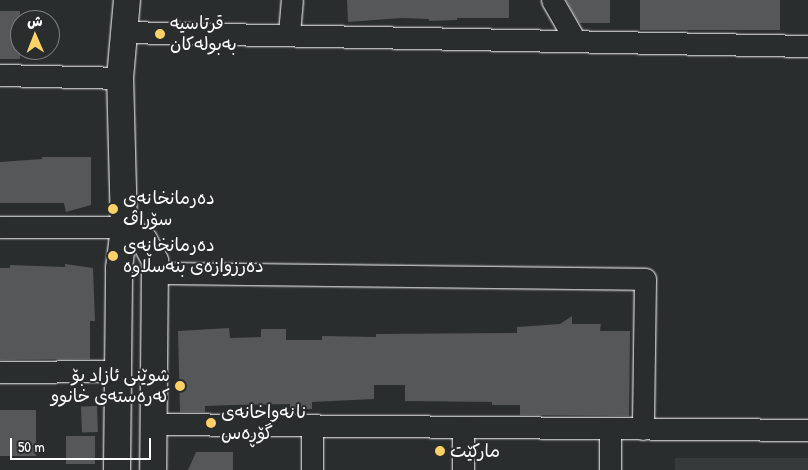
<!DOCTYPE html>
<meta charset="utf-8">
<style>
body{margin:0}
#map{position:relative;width:808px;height:470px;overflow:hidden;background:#2a2d2e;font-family:"Patrick Hand","Playpen Sans Arabic",sans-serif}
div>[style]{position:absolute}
.built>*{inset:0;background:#373a3b;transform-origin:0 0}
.building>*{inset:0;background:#555758;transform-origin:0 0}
.roads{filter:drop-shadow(0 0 1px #fff) drop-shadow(0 0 1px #fff)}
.minor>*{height:21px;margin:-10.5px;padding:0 10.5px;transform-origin:10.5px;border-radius:10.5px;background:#2a2d2e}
.tertiary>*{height:26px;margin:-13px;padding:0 13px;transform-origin:13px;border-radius:13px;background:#2a2d2e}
.dots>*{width:14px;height:14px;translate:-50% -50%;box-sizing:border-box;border:2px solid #2a2d2e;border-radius:50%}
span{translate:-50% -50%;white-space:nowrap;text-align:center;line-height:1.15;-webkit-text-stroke:4px #2a2d2e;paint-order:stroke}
.poi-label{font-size:18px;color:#fff}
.left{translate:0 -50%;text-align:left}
.right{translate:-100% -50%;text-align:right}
.north{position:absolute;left:10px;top:10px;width:50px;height:50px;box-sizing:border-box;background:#2a2d2e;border:1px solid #7f8182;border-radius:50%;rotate:359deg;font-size:14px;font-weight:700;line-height:20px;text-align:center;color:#fff}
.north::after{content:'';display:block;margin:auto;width:18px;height:22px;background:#ffd166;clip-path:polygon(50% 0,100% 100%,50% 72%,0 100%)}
.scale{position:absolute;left:10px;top:438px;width:141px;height:22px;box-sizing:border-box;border:2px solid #fff;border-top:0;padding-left:6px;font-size:15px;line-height:18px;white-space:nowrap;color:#fff;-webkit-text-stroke:4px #2a2d2e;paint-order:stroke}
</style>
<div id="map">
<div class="built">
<div style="left:675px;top:458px;width:133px;height:12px"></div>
</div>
<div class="building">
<div style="clip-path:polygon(347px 0,509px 0,509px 18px,457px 18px,457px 20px,429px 21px,429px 19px,402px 18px,348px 22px)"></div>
<div style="clip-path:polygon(566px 0,610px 0,610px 23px,579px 23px)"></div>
<div style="left:640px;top:0;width:140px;height:30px"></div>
<div style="left:20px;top:11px;width:48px;height:20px;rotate:90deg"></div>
<div style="clip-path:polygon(42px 157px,91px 157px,91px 205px,66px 212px,64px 203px,0 203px,0 162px,42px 159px)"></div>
<div style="clip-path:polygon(65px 264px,93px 268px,95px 321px,90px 321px,90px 359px,0 360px,0 268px,10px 268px,10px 265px,65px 267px)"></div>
<div style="clip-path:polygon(572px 316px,572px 324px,601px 324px,600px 331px,630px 331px,629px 416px,520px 415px,520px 405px,492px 405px,492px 402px,405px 401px,405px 385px,374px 385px,374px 399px,312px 402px,312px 409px,290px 409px,290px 404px,233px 405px,205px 406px,205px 412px,180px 412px,178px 331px,229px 328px,230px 338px,261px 337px,261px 329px,286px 329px,286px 340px,322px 340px,322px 336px,376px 337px,376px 334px,517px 333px,517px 327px,560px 324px)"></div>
<div style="left:97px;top:406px;width:26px;height:16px;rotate:88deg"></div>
<div style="left:0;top:410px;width:36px;height:46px"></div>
<div style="left:66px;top:436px;width:29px;height:28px"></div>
<div style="clip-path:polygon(196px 452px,233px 452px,233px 470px,188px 470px)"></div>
</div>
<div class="roads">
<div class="minor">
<div style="left:552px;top:0;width:46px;rotate:60.1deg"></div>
<div style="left:123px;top:32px;width:685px;rotate:1.17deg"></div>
<div style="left:289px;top:33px;width:33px;rotate:-85deg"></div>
<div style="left:0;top:75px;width:120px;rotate:1.4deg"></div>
<div style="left:0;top:227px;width:124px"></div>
<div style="left:155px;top:273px;width:490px;rotate:0.7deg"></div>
<div style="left:645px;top:279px;width:150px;rotate:90.8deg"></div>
<div style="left:0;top:372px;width:118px;rotate:-0.5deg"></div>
<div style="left:153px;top:424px;width:655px;rotate:0.52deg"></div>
<div style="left:312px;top:425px;width:45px;rotate:90deg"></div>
<div style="left:463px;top:427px;width:43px;rotate:90deg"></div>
<div style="left:610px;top:428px;width:42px;rotate:90deg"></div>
</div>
<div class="tertiary">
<div style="left:124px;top:227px;width:24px;rotate:33deg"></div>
<div style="left:144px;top:240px;width:24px;rotate:62deg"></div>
<div style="left:155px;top:261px;width:209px;rotate:90.5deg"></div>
<div style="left:117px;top:470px;width:202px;rotate:-89.4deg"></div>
<div style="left:119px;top:268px;width:41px;rotate:-83deg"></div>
<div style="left:124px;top:227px;width:149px;rotate:-91.5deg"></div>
<div style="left:120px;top:78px;width:78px;rotate:-84.9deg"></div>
</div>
</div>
<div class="dots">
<div style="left:160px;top:34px;background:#ffd166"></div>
<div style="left:113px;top:209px;background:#ffd166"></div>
<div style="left:113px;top:256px;background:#ffd166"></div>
<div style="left:180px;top:386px;background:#ffd166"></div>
<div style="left:211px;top:423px;background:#ffd166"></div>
<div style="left:440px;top:451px;background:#ffd166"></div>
</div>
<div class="poi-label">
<span class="left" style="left:170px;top:34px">قرتاسیە<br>بەبولەکان</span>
<span class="left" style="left:123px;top:209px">دەرمانخانەی<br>سۆراڤ</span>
<span class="left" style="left:123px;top:256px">دەرمانخانەی<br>دەرزوازەی بنەسڵاوە</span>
<span class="right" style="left:170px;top:386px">شوێنی ئازاد بۆ<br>كەرەستەی خانوو</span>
<span class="left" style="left:221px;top:423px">نانەواخانەی<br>گۆڕەس</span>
<span class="left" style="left:450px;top:451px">ماركێت</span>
</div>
<div class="north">ش</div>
<div class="scale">50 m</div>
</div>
